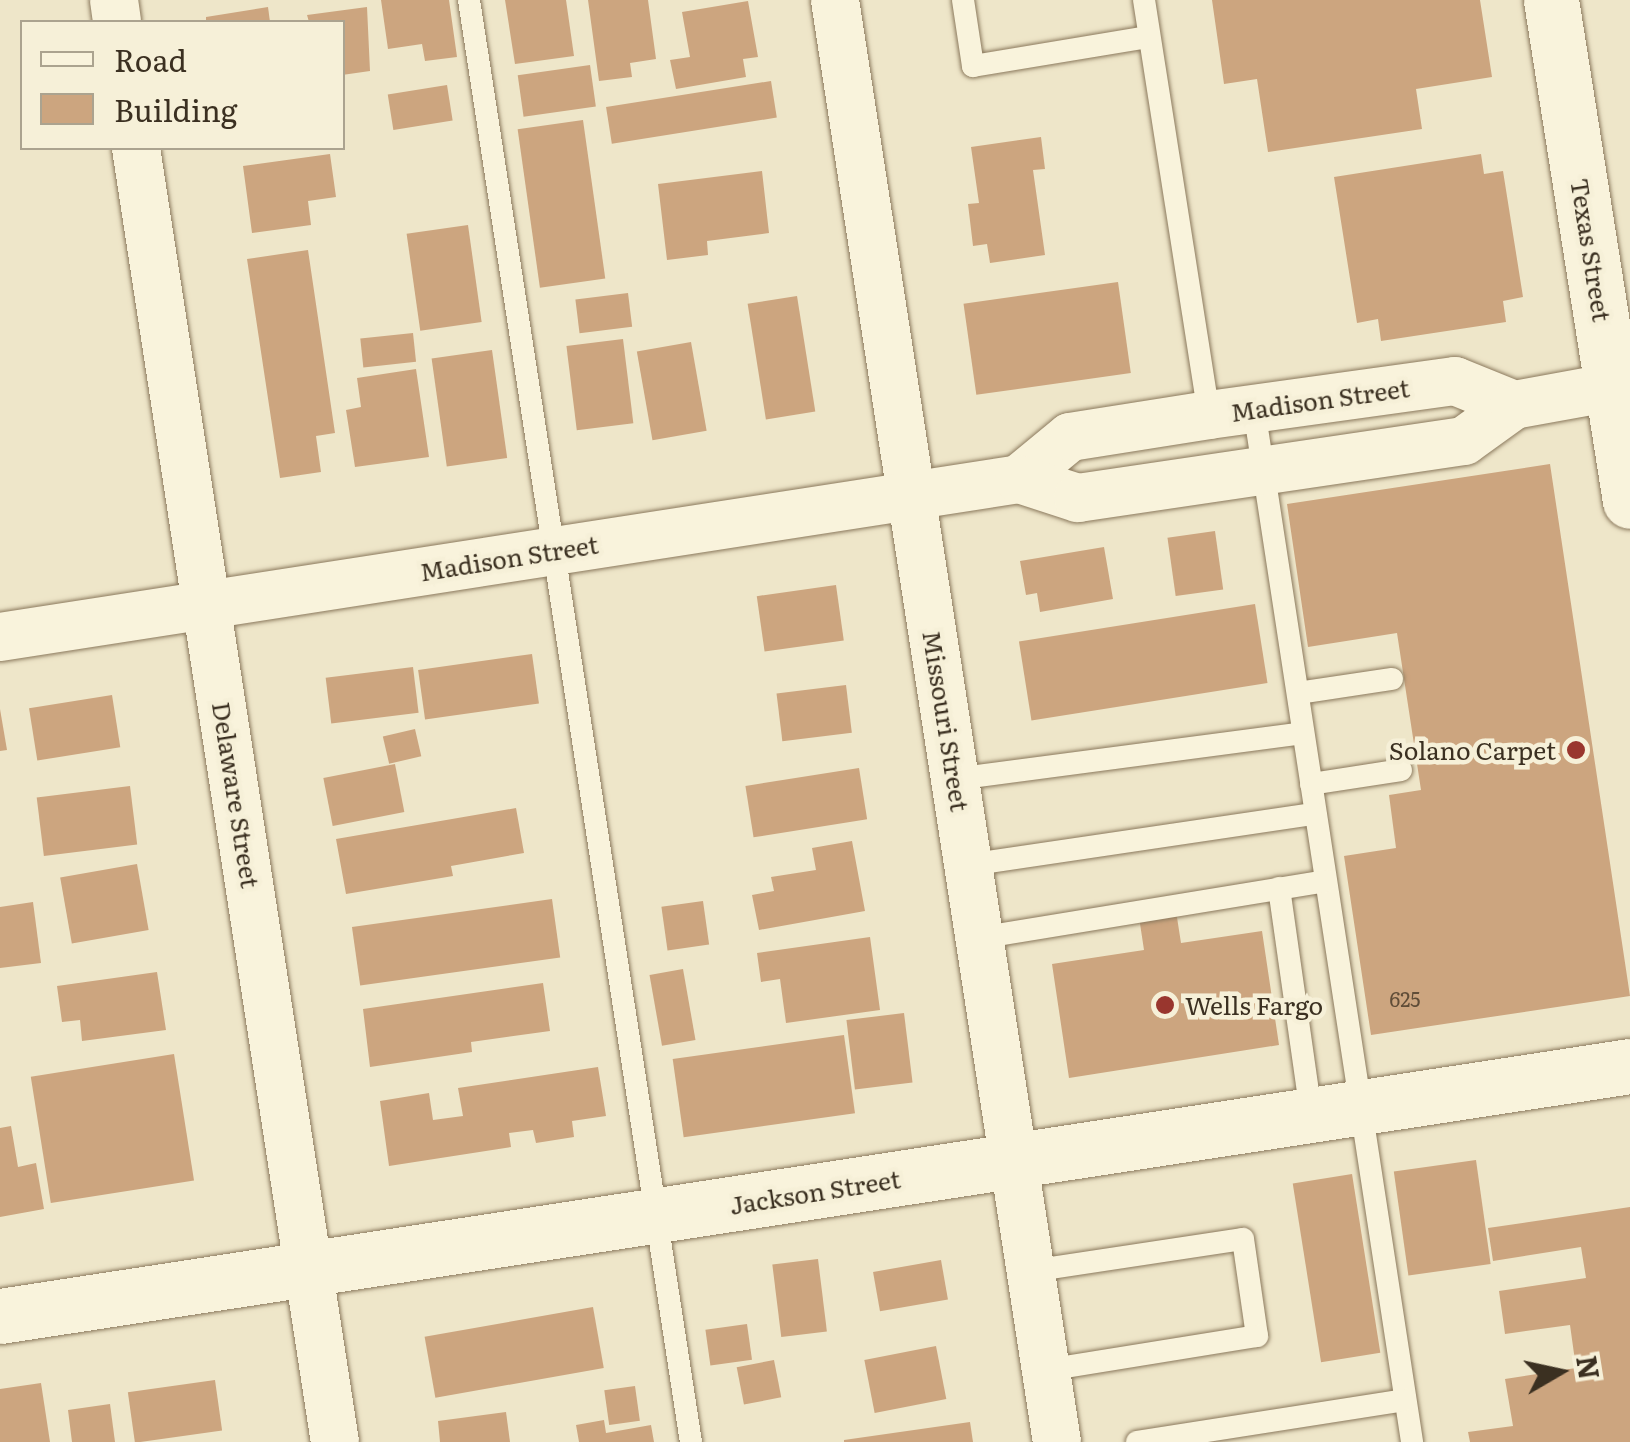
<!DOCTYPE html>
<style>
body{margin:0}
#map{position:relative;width:1630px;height:1442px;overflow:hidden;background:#eee6c9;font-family:Literata,serif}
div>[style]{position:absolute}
.building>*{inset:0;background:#cca57f;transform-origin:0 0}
.roads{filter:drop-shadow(0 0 2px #8b795d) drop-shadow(0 0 2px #8b795d)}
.service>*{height:22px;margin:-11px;padding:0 11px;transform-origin:11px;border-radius:11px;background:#f9f3dc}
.minor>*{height:48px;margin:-24px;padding:0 24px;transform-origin:24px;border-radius:24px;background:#f9f3dc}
.tertiary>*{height:55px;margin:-27.5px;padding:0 27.5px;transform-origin:27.5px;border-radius:27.5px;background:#f9f3dc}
.secondary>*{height:55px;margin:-27.5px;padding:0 27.5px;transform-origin:27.5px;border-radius:27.5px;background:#f9f3dc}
.dots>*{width:28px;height:28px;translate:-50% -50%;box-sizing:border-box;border:5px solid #f6f0d8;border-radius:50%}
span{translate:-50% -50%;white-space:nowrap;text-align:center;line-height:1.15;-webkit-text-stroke:9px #f6f0d8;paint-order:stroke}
.number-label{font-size:20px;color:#5f4d38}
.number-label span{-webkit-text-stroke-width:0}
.street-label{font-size:25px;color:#3b3021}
.poi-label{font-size:25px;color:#3b3021}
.right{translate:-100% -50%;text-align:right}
.left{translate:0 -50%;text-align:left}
.legend{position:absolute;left:20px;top:20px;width:325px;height:130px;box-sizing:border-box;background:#f6f0d8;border:2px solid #aba38f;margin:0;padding:12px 18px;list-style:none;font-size:30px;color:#3b3021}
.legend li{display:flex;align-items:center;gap:20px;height:50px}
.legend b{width:50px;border:2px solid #aba38f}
.north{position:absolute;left:1510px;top:1322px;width:100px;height:100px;-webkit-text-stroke:8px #f6f0d8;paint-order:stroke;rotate:81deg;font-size:28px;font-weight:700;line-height:40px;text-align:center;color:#3b3021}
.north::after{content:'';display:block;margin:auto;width:35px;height:45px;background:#3b3021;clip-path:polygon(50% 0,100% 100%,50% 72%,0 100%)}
</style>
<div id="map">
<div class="building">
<div style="clip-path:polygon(381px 0,449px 0,457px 57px,425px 61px,422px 44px,388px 49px)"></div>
<div style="clip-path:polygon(505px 0,566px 0,574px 56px,515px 64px)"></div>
<div style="clip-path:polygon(588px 0,648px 0,656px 59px,630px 63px,632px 77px,599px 81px)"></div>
<div style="clip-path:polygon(1212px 0,1480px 0,1492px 77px,1416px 89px,1422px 129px,1268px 152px,1257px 79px,1224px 84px)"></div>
<div style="clip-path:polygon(748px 1px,758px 57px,743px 59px,746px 77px,676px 89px,670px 60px,690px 57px,682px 12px)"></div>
<div style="clip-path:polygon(268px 7px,270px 22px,206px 22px,206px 17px)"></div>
<div style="clip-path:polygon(367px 7px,370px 71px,342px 75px,342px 22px,309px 22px,307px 15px)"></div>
<div style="left:590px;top:65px;width:42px;height:73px;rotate:82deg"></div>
<div style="left:771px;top:81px;width:37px;height:167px;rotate:81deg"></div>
<div style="left:447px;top:85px;width:36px;height:60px;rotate:81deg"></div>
<div style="left:583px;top:120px;width:160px;height:66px;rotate:82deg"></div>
<div style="clip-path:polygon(1041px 137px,1045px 169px,1033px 170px,1045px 255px,990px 263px,987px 244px,973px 246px,968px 204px,979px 203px,971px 147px)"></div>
<div style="clip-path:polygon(330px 154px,336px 197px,308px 201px,311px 225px,252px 233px,243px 166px)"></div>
<div style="clip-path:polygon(1481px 154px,1484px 174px,1503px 171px,1523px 297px,1503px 301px,1506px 322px,1381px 341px,1378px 319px,1357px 323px,1334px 177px)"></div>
<div style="clip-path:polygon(762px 171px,769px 233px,707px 241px,708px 255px,667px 260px,658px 184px)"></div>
<div style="left:468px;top:225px;width:98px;height:62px;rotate:82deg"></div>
<div style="clip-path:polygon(308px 250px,335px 433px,316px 436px,321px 472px,280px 478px,247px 259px)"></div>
<div style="left:1118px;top:282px;width:92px;height:156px;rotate:82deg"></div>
<div style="left:628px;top:293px;width:34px;height:53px;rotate:83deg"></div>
<div style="left:797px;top:296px;width:117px;height:50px;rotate:81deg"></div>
<div style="left:413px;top:333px;width:29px;height:53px;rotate:84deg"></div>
<div style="left:623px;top:339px;width:85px;height:57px;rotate:83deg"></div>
<div style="left:691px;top:342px;width:90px;height:55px;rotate:80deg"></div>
<div style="left:492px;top:350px;width:109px;height:61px;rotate:82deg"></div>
<div style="clip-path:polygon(416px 369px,429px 457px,355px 467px,346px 410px,361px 407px,357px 378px)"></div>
<div style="clip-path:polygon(1550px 464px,1630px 996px,1371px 1035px,1344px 856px,1396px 848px,1389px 795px,1421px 790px,1397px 633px,1308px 647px,1287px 504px)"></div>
<div style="left:1215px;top:531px;width:59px;height:48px;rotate:82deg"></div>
<div style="clip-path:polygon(1104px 547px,1113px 599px,1040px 612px,1037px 593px,1026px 595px,1020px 561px)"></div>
<div style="left:836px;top:585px;width:56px;height:80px;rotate:82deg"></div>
<div style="left:1255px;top:604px;width:80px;height:239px;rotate:81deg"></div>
<div style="left:532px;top:654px;width:50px;height:115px;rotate:82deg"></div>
<div style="left:413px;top:667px;width:46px;height:88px;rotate:83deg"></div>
<div style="left:846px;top:685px;width:48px;height:70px;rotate:83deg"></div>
<div style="left:112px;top:695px;width:53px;height:84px;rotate:81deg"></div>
<div style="clip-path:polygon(0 709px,7px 750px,0 751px)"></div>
<div style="left:415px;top:729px;width:28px;height:33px;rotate:77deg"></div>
<div style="left:395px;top:764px;width:49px;height:73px;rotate:79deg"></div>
<div style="left:859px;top:768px;width:52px;height:115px;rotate:81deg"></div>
<div style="left:130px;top:786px;width:59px;height:94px;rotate:83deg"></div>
<div style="clip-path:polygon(516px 808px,524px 853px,451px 866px,453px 876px,346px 894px,336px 839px)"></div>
<div style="clip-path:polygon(852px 841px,865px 911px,759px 930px,752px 895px,774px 891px,771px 877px,816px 870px,812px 848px)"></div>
<div style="left:137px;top:864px;width:67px;height:78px;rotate:80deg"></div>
<div style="left:552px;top:899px;width:59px;height:202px;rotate:82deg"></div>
<div style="left:703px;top:901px;width:44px;height:42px;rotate:82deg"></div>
<div style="clip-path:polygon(33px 902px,41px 963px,0 968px,0 907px)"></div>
<div style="clip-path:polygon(1176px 911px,1181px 943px,1262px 931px,1279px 1045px,1069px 1078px,1052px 964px,1144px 950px,1139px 917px)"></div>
<div style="clip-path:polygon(870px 937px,880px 1010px,786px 1023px,780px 979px,761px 982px,757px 953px)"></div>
<div style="left:683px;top:969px;width:72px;height:34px;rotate:80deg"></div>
<div style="clip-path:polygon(157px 972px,166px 1030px,82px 1041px,80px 1020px,62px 1022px,57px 986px)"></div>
<div style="clip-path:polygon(543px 983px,550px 1031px,471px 1042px,472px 1052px,370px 1067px,363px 1009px)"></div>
<div style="left:904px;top:1013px;width:70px;height:58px;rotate:83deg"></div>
<div style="left:844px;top:1035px;width:79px;height:173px;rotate:82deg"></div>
<div style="left:174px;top:1054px;width:128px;height:145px;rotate:81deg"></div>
<div style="clip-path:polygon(598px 1067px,606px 1116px,572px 1121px,574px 1137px,536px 1143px,533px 1130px,509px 1133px,511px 1147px,389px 1166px,380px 1101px,429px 1093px,433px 1120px,463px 1116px,458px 1088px)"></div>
<div style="clip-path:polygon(11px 1126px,18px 1167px,36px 1163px,44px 1209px,0 1217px,0 1128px)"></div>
<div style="left:1476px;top:1160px;width:105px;height:83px;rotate:82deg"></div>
<div style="left:1352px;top:1174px;width:181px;height:60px;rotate:81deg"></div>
<div style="clip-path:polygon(1630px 1207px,1630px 1442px,1470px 1442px,1468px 1432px,1513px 1426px,1505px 1379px,1576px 1368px,1570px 1325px,1505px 1334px,1499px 1291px,1586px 1278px,1581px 1247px,1493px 1261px,1488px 1228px)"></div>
<div style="left:818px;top:1259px;width:73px;height:46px;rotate:83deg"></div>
<div style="left:941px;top:1260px;width:40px;height:69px;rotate:80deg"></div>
<div style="left:593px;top:1307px;width:62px;height:171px;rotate:80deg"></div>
<div style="left:747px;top:1324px;width:36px;height:42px;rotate:82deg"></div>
<div style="left:936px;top:1346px;width:54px;height:73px;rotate:79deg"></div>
<div style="left:774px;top:1360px;width:38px;height:38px;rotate:79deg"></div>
<div style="left:215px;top:1380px;width:51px;height:88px;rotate:82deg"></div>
<div style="clip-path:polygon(41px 1383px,50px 1442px,0 1442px,0 1389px)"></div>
<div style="left:635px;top:1386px;width:35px;height:31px;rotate:82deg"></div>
<div style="clip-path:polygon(110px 1404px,115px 1442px,72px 1442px,68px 1410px)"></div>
<div style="clip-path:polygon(506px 1412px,510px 1442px,440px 1442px,438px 1421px)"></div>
<div style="clip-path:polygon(604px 1420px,606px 1433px,651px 1425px,654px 1442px,579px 1442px,576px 1425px)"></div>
<div style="clip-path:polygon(970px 1422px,973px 1442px,844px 1442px,844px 1440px)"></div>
</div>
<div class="roads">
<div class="service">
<div style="left:469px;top:0;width:1459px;rotate:81.25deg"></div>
<div style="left:963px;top:0;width:67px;rotate:81.4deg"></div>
<div style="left:973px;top:66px;width:178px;rotate:-9.4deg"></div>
<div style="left:1144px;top:0;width:420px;rotate:81.1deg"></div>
<div style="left:1254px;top:409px;width:1045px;rotate:81.3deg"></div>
<div style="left:1298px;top:693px;width:95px;rotate:-8.5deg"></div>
<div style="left:955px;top:779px;width:351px;rotate:-7.5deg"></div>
<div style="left:1311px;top:784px;width:91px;rotate:-8.8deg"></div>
<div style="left:968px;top:865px;width:351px;rotate:-8.4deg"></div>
<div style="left:1279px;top:888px;width:228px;rotate:81.9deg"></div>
<div style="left:978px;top:938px;width:352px;rotate:-9.3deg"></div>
<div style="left:1031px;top:1271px;width:214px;rotate:-8.6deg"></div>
<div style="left:1243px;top:1239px;width:98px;rotate:81.8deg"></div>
<div style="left:1257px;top:1336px;width:214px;rotate:170.8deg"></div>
<div style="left:1137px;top:1442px;width:271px;rotate:-8.9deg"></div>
</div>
<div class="minor">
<div style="left:114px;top:0;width:22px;rotate:82deg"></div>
<div style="left:835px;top:0;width:1459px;rotate:81.25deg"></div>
<div style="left:136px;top:148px;width:1309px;rotate:81.26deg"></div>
<div style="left:1019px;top:479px;width:66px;rotate:-39.5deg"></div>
<div style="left:1070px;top:437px;width:141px;rotate:-9deg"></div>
<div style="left:1209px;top:415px;width:248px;rotate:-7.9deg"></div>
<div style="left:1455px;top:381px;width:64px;rotate:22.1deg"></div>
<div style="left:0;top:637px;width:1031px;rotate:-8.81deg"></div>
<div style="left:1019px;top:479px;width:62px;rotate:17.9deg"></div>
<div style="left:1078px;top:498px;width:390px;rotate:-8.4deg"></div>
<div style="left:1464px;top:441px;width:62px;rotate:-35.8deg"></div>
<div style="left:1514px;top:405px;width:118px;rotate:-10.3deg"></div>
</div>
<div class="tertiary">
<div style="left:0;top:1316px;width:1649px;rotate:-8.72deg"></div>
</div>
<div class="secondary">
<div style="left:1551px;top:0;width:507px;rotate:81.04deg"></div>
</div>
</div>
<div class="dots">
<div style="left:1576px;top:750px;background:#99362e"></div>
<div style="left:1165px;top:1005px;background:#99362e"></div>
</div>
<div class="number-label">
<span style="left:1405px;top:998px">625</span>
</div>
<div class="street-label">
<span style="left:1591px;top:250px;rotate:81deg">Texas Street</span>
<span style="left:1320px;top:400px;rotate:-8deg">Madison Street</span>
<span style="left:509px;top:558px;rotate:-9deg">Madison Street</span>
<span style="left:946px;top:721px;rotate:81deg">Missouri Street</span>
<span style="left:236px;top:795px;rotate:81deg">Delaware Street</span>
<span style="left:815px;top:1192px;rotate:-9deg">Jackson Street</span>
</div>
<div class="poi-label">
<span class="right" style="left:1556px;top:750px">Solano Carpet</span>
<span class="left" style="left:1185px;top:1005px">Wells Fargo</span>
</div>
<ul class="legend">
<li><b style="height:12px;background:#f9f3dc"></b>Road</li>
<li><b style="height:28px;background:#cca57f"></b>Building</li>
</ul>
<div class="north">N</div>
</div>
